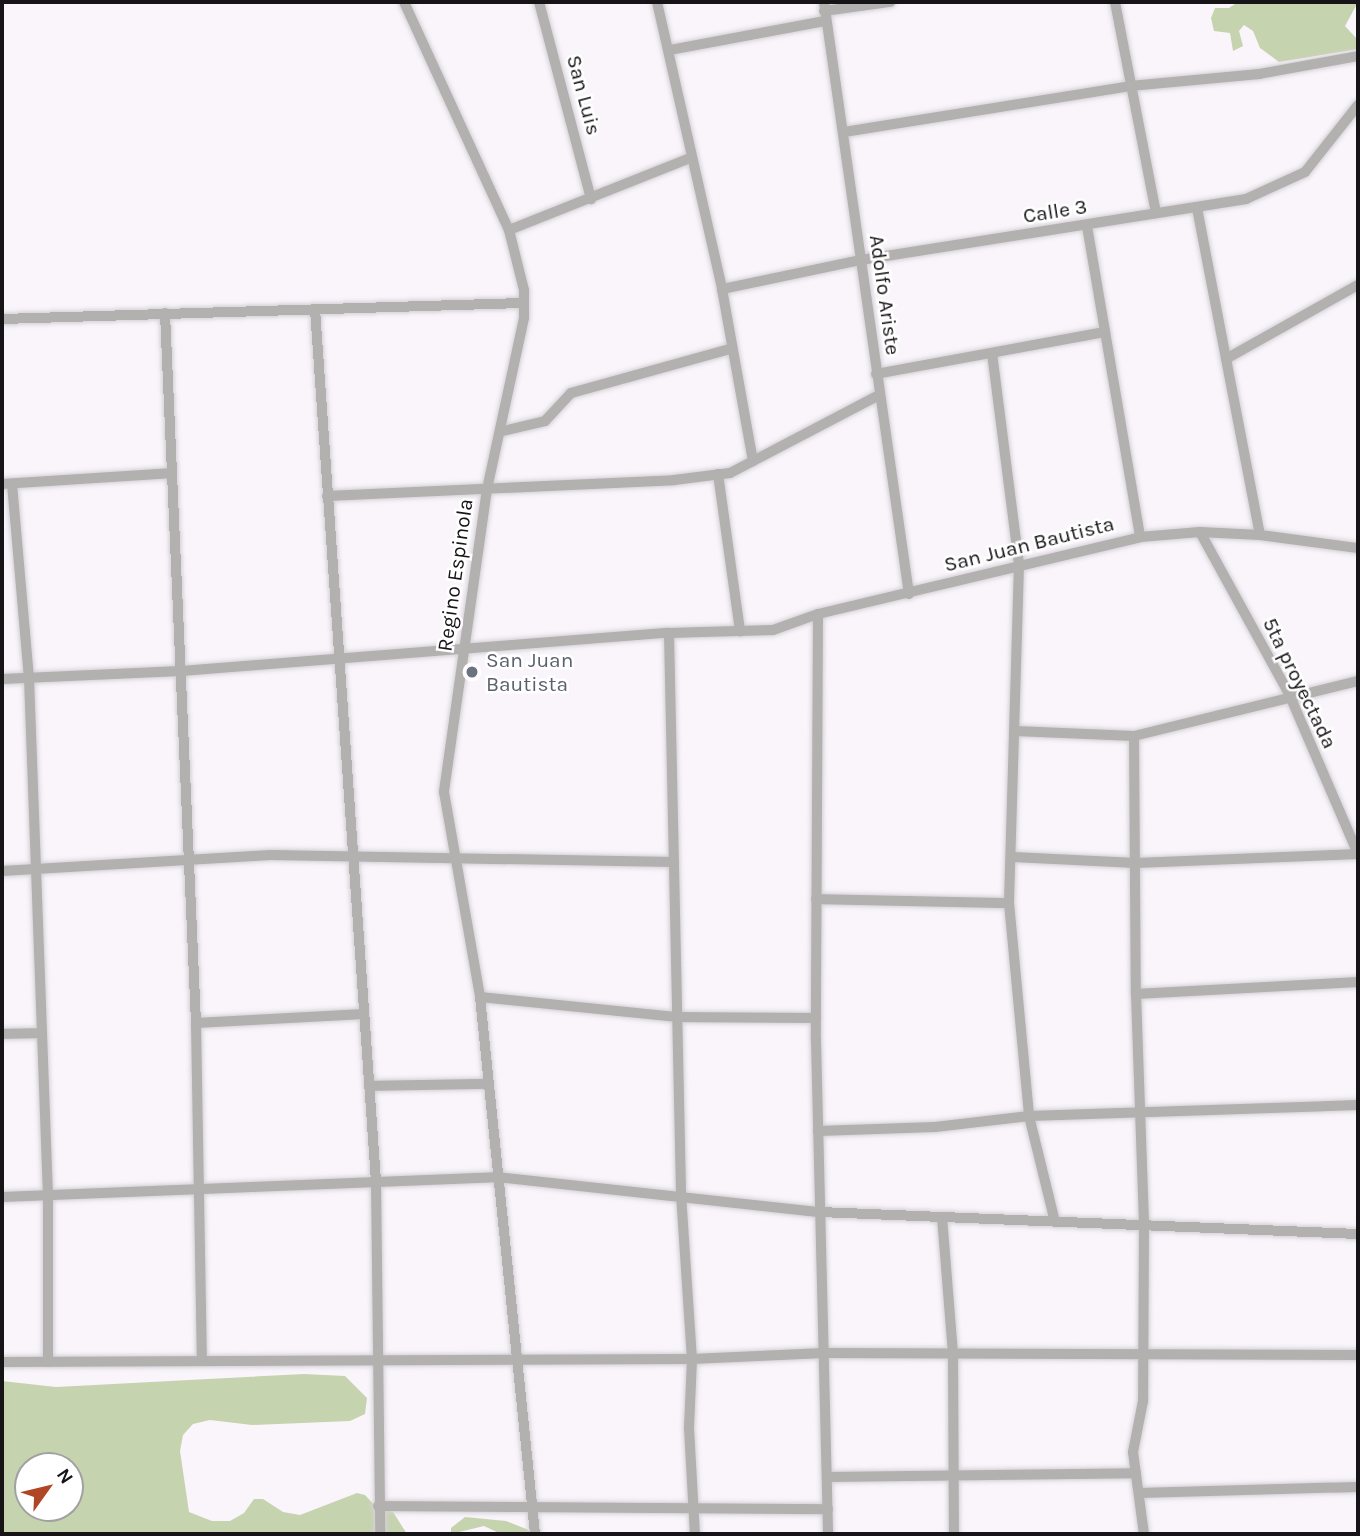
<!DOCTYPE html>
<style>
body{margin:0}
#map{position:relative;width:1360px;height:1536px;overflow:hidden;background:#f9f5fb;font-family:Karla,sans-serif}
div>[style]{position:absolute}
.green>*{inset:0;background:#c6d3af}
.roads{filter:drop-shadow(0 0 2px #d5d1d6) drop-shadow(0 0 2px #d5d1d6)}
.minor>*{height:10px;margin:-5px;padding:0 5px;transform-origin:5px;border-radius:5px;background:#b3b0b0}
.dots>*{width:19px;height:19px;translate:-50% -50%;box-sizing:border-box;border:4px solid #fff;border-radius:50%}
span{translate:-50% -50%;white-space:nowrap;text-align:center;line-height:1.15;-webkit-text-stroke:5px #fff;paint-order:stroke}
.street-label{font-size:21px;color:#161416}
.worship-label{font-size:21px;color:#5b616d}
.left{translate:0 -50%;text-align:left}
.frame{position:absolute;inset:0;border:4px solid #161416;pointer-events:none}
.north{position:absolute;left:14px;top:1452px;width:70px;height:70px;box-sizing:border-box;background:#fff;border:2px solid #a2a1a2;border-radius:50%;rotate:56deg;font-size:19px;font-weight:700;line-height:28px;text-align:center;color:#161416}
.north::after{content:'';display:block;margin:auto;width:24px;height:32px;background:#af4726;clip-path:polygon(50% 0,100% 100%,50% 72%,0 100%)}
</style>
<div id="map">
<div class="green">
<div style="clip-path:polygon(1238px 2px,1358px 2px,1345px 26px,1358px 40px,1358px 49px,1279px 62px,1260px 48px,1253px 31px,1244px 25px,1239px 31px,1243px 46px,1233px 51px,1230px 33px,1214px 31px,1211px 18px,1215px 8px,1229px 8px)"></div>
<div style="clip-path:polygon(evenodd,304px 1374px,345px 1376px,367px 1398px,365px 1414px,350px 1421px,252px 1425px,210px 1420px,193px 1424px,183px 1435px,180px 1451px,189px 1512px,212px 1521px,230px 1521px,244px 1513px,254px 1499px,263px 1499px,283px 1512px,300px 1515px,357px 1493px,365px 1495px,377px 1508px,393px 1512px,407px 1534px,2px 1534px,2px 1381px,56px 1387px,304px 1374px,28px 1466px,70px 1466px,70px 1508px,28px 1508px,28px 1466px)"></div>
<div style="clip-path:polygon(465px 1517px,506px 1521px,539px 1534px,499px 1533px,484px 1526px,451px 1534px,451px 1528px)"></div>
</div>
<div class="roads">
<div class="minor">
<div style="left:404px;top:2px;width:251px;rotate:65.3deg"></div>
<div style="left:509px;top:230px;width:62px;rotate:76deg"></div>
<div style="left:524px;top:290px;width:28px;rotate:90deg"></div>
<div style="left:524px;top:318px;width:175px;rotate:102.2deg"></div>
<div style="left:487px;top:489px;width:306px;rotate:98.1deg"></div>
<div style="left:444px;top:792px;width:208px;rotate:80deg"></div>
<div style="left:480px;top:997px;width:540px;rotate:84.15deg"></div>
<div style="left:539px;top:2px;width:204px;rotate:75.2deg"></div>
<div style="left:657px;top:2px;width:294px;rotate:77.2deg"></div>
<div style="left:722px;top:289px;width:175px;rotate:79.8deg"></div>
<div style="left:824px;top:2px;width:598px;rotate:81.83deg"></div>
<div style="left:1115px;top:2px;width:215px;rotate:79deg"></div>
<div style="left:824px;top:11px;width:67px;rotate:-7.8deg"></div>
<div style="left:670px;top:50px;width:158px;rotate:-10.6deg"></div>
<div style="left:844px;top:132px;width:290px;rotate:-9.1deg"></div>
<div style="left:1130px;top:86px;width:130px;rotate:-5.3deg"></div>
<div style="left:1259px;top:74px;width:101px;rotate:-10.3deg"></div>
<div style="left:1197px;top:208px;width:333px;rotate:79.1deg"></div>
<div style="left:1087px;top:226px;width:315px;rotate:80.3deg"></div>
<div style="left:509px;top:230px;width:195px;rotate:-21.7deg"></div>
<div style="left:722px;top:289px;width:142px;rotate:-11.8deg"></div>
<div style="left:861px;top:260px;width:390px;rotate:-9deg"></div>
<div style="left:1246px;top:199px;width:65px;rotate:-24.6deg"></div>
<div style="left:1305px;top:172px;width:85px;rotate:-51.7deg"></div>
<div style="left:315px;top:309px;width:875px;rotate:86deg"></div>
<div style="left:376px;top:1182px;width:352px;rotate:89.3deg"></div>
<div style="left:165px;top:313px;width:711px;rotate:87.5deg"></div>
<div style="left:196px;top:1023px;width:338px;rotate:89deg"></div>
<div style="left:2px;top:319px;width:522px;rotate:-1.76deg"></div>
<div style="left:992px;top:353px;width:214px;rotate:82.7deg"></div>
<div style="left:1019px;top:565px;width:338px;rotate:91.7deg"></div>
<div style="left:1009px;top:903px;width:214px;rotate:84.6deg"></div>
<div style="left:1029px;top:1116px;width:109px;rotate:76.2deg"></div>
<div style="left:1226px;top:359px;width:151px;rotate:-29.3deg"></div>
<div style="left:876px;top:374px;width:233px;rotate:-10.4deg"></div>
<div style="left:503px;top:431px;width:43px;rotate:-13.4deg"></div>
<div style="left:545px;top:421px;width:38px;rotate:-47deg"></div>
<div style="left:571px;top:393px;width:165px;rotate:-15.5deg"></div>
<div style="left:718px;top:474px;width:159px;rotate:82deg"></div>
<div style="left:2px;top:484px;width:168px;rotate:-3.7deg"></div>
<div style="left:12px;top:484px;width:195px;rotate:85deg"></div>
<div style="left:29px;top:678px;width:517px;rotate:87.9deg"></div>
<div style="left:48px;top:1195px;width:167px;rotate:90deg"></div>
<div style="left:327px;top:496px;width:347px;rotate:-2.6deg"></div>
<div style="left:674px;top:480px;width:56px;rotate:-7.1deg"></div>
<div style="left:730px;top:473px;width:166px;rotate:-27.6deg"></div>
<div style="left:1200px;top:532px;width:187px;rotate:61.2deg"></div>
<div style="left:1290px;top:696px;width:172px;rotate:66.7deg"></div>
<div style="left:818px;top:614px;width:426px;rotate:90.3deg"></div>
<div style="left:816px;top:1040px;width:494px;rotate:88.6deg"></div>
<div style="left:669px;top:633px;width:561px;rotate:88.77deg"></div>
<div style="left:681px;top:1194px;width:165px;rotate:86.2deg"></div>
<div style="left:692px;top:1359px;width:69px;rotate:92.5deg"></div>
<div style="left:689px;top:1428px;width:106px;rotate:86.8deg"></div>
<div style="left:2px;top:679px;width:179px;rotate:-2.6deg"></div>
<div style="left:181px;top:671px;width:489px;rotate:-4.5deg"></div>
<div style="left:669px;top:633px;width:104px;rotate:-1.7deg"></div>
<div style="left:773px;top:630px;width:48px;rotate:-19.6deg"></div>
<div style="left:818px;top:614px;width:331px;rotate:-13.4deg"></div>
<div style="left:1140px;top:537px;width:60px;rotate:-4.8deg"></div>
<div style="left:1200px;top:532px;width:60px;rotate:2.9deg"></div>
<div style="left:1260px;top:535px;width:99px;rotate:7.6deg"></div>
<div style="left:1015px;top:731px;width:119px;rotate:2.4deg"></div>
<div style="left:1134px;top:736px;width:231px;rotate:-13.8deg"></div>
<div style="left:1134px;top:736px;width:258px;rotate:89.6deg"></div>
<div style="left:1136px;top:994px;width:231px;rotate:88deg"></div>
<div style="left:1144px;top:1225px;width:176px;rotate:90.3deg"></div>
<div style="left:1143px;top:1401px;width:52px;rotate:101.1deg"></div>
<div style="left:1133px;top:1452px;width:83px;rotate:82.4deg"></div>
<div style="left:1013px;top:857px;width:123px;rotate:2.8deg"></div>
<div style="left:1136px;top:863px;width:222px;rotate:-2.3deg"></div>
<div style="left:2px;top:871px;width:269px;rotate:-3.4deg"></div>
<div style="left:271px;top:855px;width:403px;rotate:1deg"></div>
<div style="left:816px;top:899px;width:193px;rotate:1.2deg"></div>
<div style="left:1136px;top:994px;width:222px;rotate:-3.1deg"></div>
<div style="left:480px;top:997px;width:199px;rotate:5.8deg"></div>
<div style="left:678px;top:1017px;width:138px;rotate:0.4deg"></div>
<div style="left:196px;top:1023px;width:168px;rotate:-3.1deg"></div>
<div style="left:2px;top:1034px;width:40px;rotate:-1.4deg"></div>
<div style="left:369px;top:1086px;width:119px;rotate:-1deg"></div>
<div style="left:818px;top:1131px;width:117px;rotate:-2deg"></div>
<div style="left:935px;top:1127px;width:95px;rotate:-6.7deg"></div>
<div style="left:1029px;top:1116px;width:329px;rotate:-1.9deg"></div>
<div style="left:2px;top:1197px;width:494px;rotate:-2.3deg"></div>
<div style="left:496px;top:1177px;width:326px;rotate:6.2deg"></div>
<div style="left:820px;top:1212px;width:538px;rotate:2.34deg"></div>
<div style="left:942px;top:1217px;width:136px;rotate:85.4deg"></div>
<div style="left:953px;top:1353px;width:181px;rotate:89.7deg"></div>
<div style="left:2px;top:1362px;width:690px;rotate:-0.25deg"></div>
<div style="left:692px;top:1359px;width:132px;rotate:-2.6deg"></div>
<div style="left:824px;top:1353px;width:534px;rotate:0.21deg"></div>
<div style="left:827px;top:1477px;width:309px;rotate:-0.7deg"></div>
<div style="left:1139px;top:1493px;width:219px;rotate:-1.6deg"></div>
<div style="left:378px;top:1506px;width:450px;rotate:0.4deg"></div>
</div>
</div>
<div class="dots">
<div style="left:472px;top:672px;background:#6b7280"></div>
</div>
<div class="street-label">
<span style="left:584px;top:95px;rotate:75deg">San Luis</span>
<span style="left:1055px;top:211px;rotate:-9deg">Calle 3</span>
<span style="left:885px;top:295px;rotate:82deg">Adolfo Ariste</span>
<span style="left:1029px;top:544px;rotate:-14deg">San Juan Bautista</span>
<span style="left:455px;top:575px;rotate:-82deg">Regino Espinola</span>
<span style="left:1300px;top:683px;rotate:64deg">5ta proyectada</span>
</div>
<div class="worship-label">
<span class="left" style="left:486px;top:672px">San Juan<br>Bautista</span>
</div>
<div class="frame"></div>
<div class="north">N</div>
</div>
